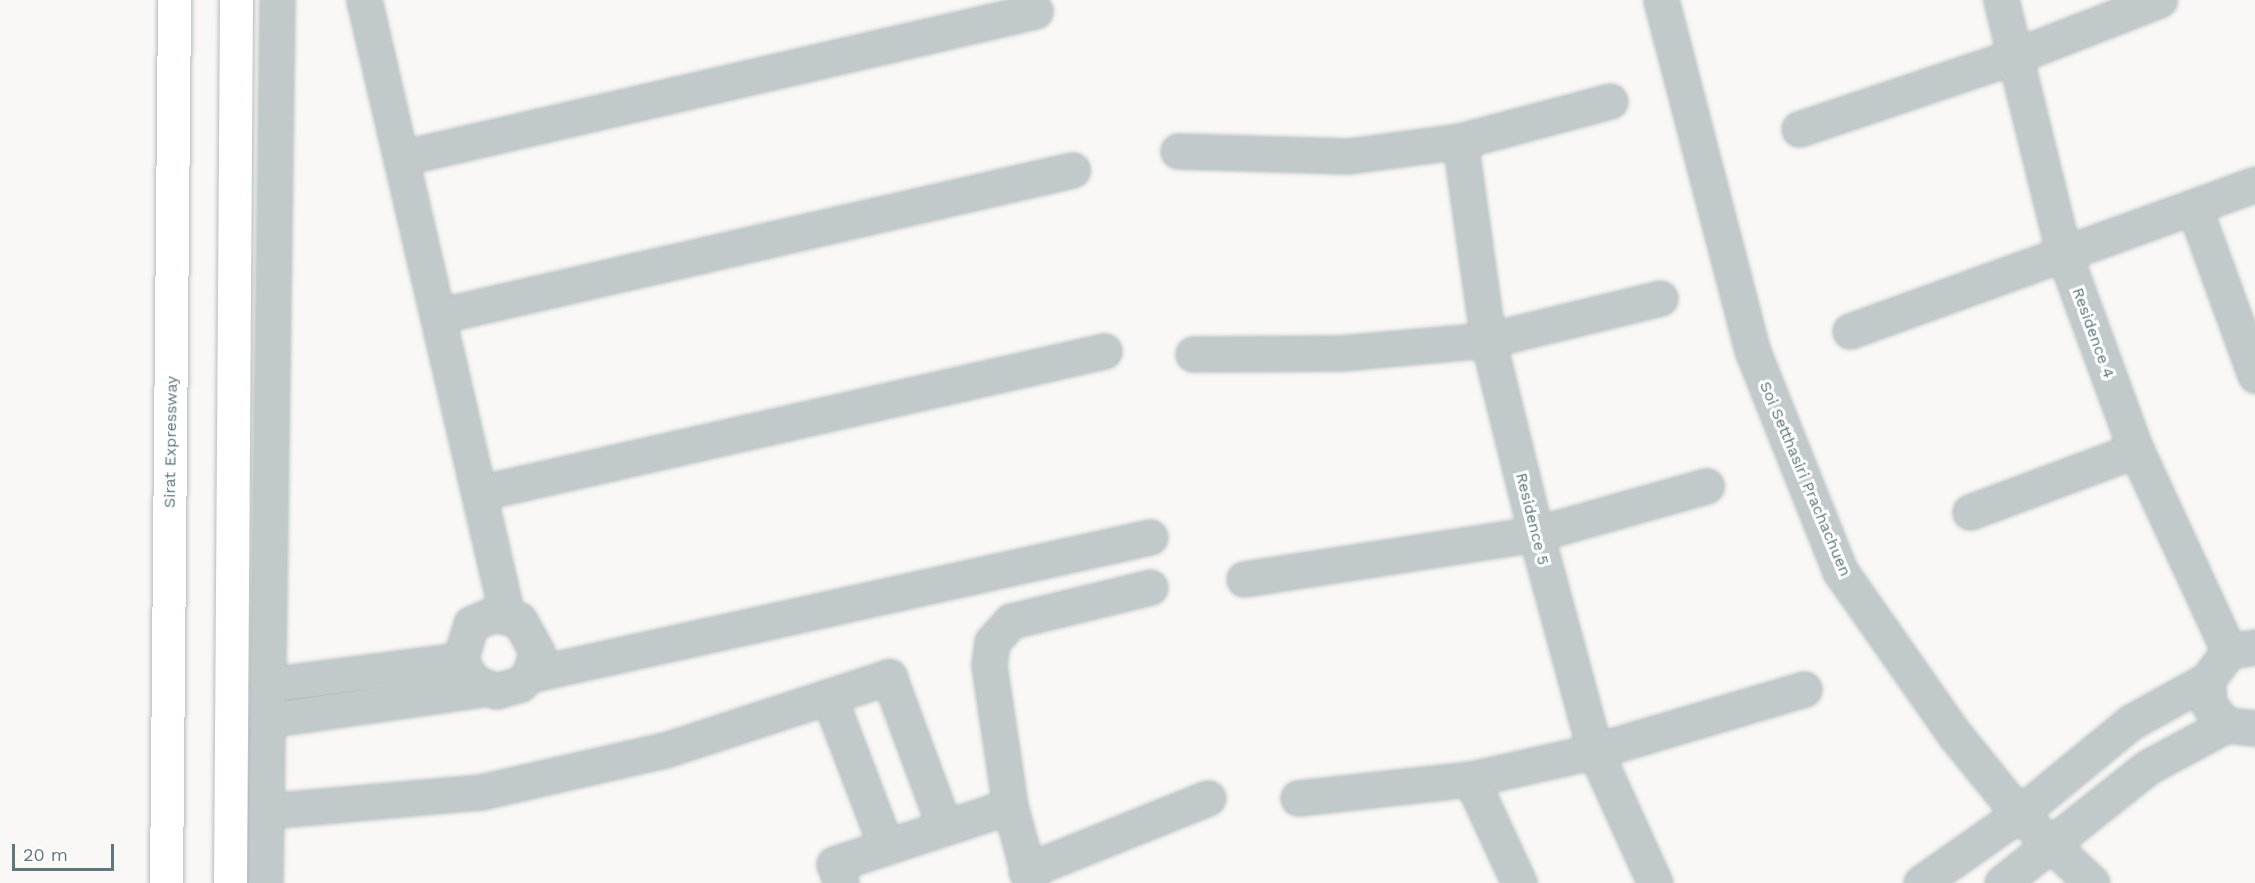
<!DOCTYPE html>
<style>
body{margin:0}
#map{position:relative;width:2255px;height:883px;overflow:hidden;background:#f9f8f6;font-family:"Work Sans",sans-serif}
div>[style]{position:absolute}
.roads{filter:drop-shadow(0 0 2px #b5bcbe) drop-shadow(0 0 2px #b5bcbe)}
.street>*{height:33px;margin:-16.5px;padding:0 16.5px;transform-origin:16.5px;border-radius:16.5px;background:#c2c9cb}
.highway>*{height:33px;margin:-16.5px;padding:0 16.5px;transform-origin:16.5px;border-radius:16.5px;background:#fff}
span{translate:-50% -50%;white-space:nowrap;text-align:center;line-height:1.15;-webkit-text-stroke:6px #fff;paint-order:stroke}
.street-label{font-size:16px;color:#5e787e}
.scale{position:absolute;left:12px;top:844px;width:102px;height:27px;box-sizing:border-box;border:3px solid #5e787e;border-top:0;padding-left:8px;font-size:18px;line-height:21px;white-space:nowrap;color:#5e787e;-webkit-text-stroke:4px #fff;paint-order:stroke}
</style>
<div id="map">
<div class="roads">
<div class="street">
<div style="left:364px;top:0;width:631px;rotate:76.91deg"></div>
<div style="left:1661px;top:0;width:362px;rotate:75.4deg"></div>
<div style="left:1752px;top:350px;width:238px;rotate:68.3deg"></div>
<div style="left:1840px;top:571px;width:200px;rotate:55deg"></div>
<div style="left:1955px;top:735px;width:102px;rotate:51deg"></div>
<div style="left:2019px;top:814px;width:100px;rotate:43.4deg"></div>
<div style="left:2001px;top:0;width:259px;rotate:76.1deg"></div>
<div style="left:2063px;top:251px;width:212px;rotate:69.9deg"></div>
<div style="left:2136px;top:450px;width:221px;rotate:65.2deg"></div>
<div style="left:1799px;top:129px;width:226px;rotate:-18.6deg"></div>
<div style="left:2013px;top:57px;width:157px;rotate:-21.3deg"></div>
<div style="left:1460px;top:141px;width:201px;rotate:82deg"></div>
<div style="left:1488px;top:340px;width:200px;rotate:76.1deg"></div>
<div style="left:1536px;top:534px;width:225px;rotate:74.8deg"></div>
<div style="left:1595px;top:751px;width:145px;rotate:65.6deg"></div>
<div style="left:1178px;top:151px;width:170px;rotate:1.7deg"></div>
<div style="left:1348px;top:156px;width:113px;rotate:-7.6deg"></div>
<div style="left:1460px;top:141px;width:155px;rotate:-14.9deg"></div>
<div style="left:401px;top:158px;width:651px;rotate:-13.05deg"></div>
<div style="left:2194px;top:207px;width:179px;rotate:70deg"></div>
<div style="left:438px;top:316px;width:651px;rotate:-12.97deg"></div>
<div style="left:1850px;top:331px;width:431px;rotate:-19.9deg"></div>
<div style="left:1193px;top:354px;width:148px;rotate:-0.4deg"></div>
<div style="left:1341px;top:353px;width:148px;rotate:-5.1deg"></div>
<div style="left:1488px;top:340px;width:177px;rotate:-13.7deg"></div>
<div style="left:479px;top:493px;width:641px;rotate:-12.8deg"></div>
<div style="left:1970px;top:512px;width:177px;rotate:-20.5deg"></div>
<div style="left:1244px;top:579px;width:295px;rotate:-8.8deg"></div>
<div style="left:1536px;top:534px;width:177px;rotate:-15.8deg"></div>
<div style="left:2255px;top:647px;width:26px;rotate:171deg"></div>
<div style="left:2229px;top:651px;width:36px;rotate:127deg"></div>
<div style="left:2207px;top:680px;width:25px;rotate:85deg"></div>
<div style="left:2209px;top:705px;width:26px;rotate:50deg"></div>
<div style="left:2226px;top:725px;width:29px;rotate:6deg"></div>
<div style="left:529px;top:675px;width:24px;rotate:-71deg"></div>
<div style="left:537px;top:652px;width:37px;rotate:-119deg"></div>
<div style="left:519px;top:620px;width:26px;rotate:-167deg"></div>
<div style="left:494px;top:614px;width:25px;rotate:157deg"></div>
<div style="left:471px;top:624px;width:38px;rotate:107deg"></div>
<div style="left:460px;top:660px;width:26px;rotate:59deg"></div>
<div style="left:473px;top:682px;width:25px;rotate:21deg"></div>
<div style="left:496px;top:691px;width:25px;rotate:-16deg"></div>
<div style="left:520px;top:684px;width:13px;rotate:-45deg"></div>
<div style="left:529px;top:675px;width:636px;rotate:-12.53deg"></div>
<div style="left:267px;top:685px;width:195px;rotate:-7.4deg"></div>
<div style="left:829px;top:697px;width:160px;rotate:69.1deg"></div>
<div style="left:267px;top:720px;width:216px;rotate:-8.2deg"></div>
<div style="left:1471px;top:779px;width:115px;rotate:65.2deg"></div>
<div style="left:1298px;top:798px;width:174px;rotate:-6.3deg"></div>
<div style="left:1471px;top:779px;width:127px;rotate:-12.7deg"></div>
<div style="left:1595px;top:751px;width:218px;rotate:-16.5deg"></div>
<div style="left:266px;top:811px;width:216px;rotate:-5.1deg"></div>
<div style="left:481px;top:792px;width:189px;rotate:-12.9deg"></div>
<div style="left:665px;top:750px;width:236px;rotate:-18.1deg"></div>
<div style="left:889px;top:677px;width:159px;rotate:69.7deg"></div>
<div style="left:1026px;top:871px;width:196px;rotate:-21.9deg"></div>
<div style="left:265px;top:883px;width:883px;rotate:-89.22deg"></div>
<div style="left:841px;top:883px;width:20px;rotate:-110deg"></div>
<div style="left:834px;top:864px;width:185px;rotate:-18.2deg"></div>
<div style="left:1031px;top:883px;width:80px;rotate:-105.3deg"></div>
<div style="left:1010px;top:806px;width:143px;rotate:-98.5deg"></div>
<div style="left:989px;top:665px;width:23px;rotate:-83deg"></div>
<div style="left:992px;top:642px;width:28px;rotate:-48deg"></div>
<div style="left:1011px;top:621px;width:143px;rotate:-13.7deg"></div>
<div style="left:1921px;top:883px;width:120px;rotate:-35.1deg"></div>
<div style="left:2019px;top:814px;width:145px;rotate:-39.4deg"></div>
<div style="left:2131px;top:722px;width:87px;rotate:-28.9deg"></div>
<div style="left:2002px;top:883px;width:186px;rotate:-38.5deg"></div>
<div style="left:2148px;top:767px;width:89px;rotate:-28.3deg"></div>
</div>
<div class="highway">
<div style="left:166px;top:883px;width:883px;rotate:-89.48deg"></div>
<div style="left:230px;top:883px;width:883px;rotate:-89.61deg"></div>
</div>
</div>
<div class="street-label">
<span style="left:2093px;top:333px;rotate:70deg">Residence 4</span>
<span style="left:171px;top:442px;rotate:-89deg">Sirat Expressway</span>
<span style="left:1805px;top:479px;rotate:67deg">Soi Setthasiri Prachachuen</span>
<span style="left:1532px;top:519px;rotate:76deg">Residence 5</span>
</div>
<div class="scale">20 m</div>
</div>
